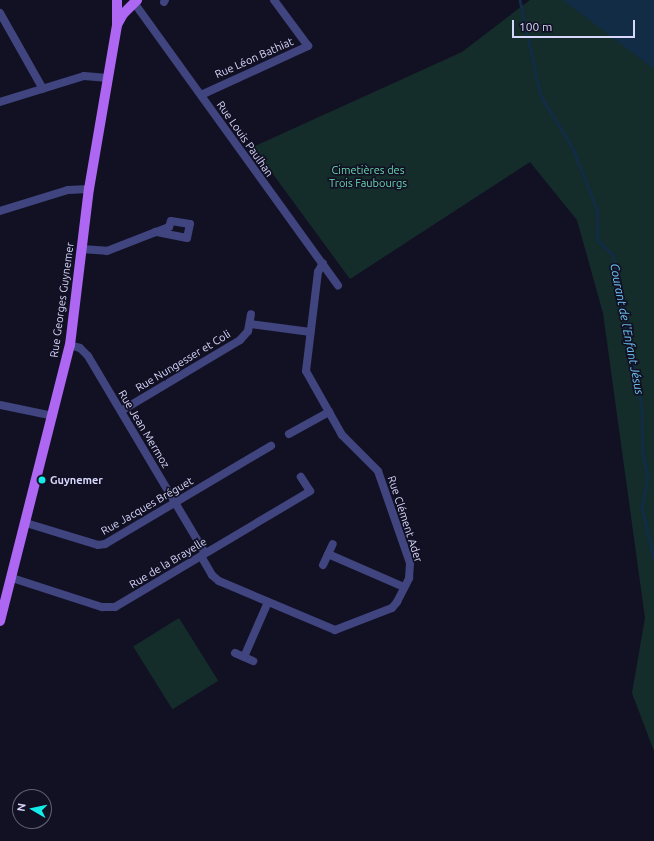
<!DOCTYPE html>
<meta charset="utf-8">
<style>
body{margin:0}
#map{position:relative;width:654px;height:841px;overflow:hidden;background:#121124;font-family:Ubuntu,sans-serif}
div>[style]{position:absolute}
.green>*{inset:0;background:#142d2a;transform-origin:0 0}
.water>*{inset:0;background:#122c46}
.stream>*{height:2.5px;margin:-1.25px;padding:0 1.25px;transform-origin:1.25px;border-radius:1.25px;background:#122c46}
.minor>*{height:8px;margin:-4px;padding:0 4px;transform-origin:4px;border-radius:4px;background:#40447f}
.major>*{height:10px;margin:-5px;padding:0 5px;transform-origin:5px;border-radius:5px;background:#ae67f2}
.dots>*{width:11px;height:11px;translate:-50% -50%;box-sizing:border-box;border:2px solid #121124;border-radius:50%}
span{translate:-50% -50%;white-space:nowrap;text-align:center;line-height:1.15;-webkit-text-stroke:3.5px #121124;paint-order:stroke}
.street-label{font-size:11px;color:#d7d7fc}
.park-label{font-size:11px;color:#68d6ae}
.poi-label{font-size:11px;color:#d7d7fc;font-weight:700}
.left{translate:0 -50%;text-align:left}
.water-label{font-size:12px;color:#6dc5f3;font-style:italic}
.north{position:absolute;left:12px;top:789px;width:40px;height:40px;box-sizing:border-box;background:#121124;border:1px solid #61607a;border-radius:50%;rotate:279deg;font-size:11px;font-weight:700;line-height:16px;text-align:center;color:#d7d7fc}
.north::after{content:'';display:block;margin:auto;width:14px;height:18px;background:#13ebe8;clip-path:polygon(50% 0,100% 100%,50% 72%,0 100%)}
.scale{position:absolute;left:512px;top:20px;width:123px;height:18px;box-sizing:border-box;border:2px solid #d7d7fc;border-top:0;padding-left:5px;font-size:12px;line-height:14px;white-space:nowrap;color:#d7d7fc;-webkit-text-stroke:3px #121124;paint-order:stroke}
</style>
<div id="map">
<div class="green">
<div style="clip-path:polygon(530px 0,642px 0,654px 9px,654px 751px,632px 693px,645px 618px,603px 313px,577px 220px,530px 162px,350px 279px,253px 147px,462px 52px)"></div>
<div style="left:179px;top:618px;width:74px;height:54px;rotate:58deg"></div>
</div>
<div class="water">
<div style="clip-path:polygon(563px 0,654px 0,654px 69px,601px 29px)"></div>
</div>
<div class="stream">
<div style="left:520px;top:0;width:98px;rotate:77.7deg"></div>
<div style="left:541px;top:96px;width:61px;rotate:58.4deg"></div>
<div style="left:573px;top:148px;width:66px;rotate:68.5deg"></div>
<div style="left:597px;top:209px;width:31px;rotate:88deg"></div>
<div style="left:598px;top:240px;width:21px;rotate:45deg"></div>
<div style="left:613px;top:255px;width:155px;rotate:79.2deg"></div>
<div style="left:642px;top:407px;width:46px;rotate:88.8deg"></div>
<div style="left:643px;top:453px;width:26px;rotate:79deg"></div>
<div style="left:648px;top:479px;width:29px;rotate:102deg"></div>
<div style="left:642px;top:507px;width:52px;rotate:76.8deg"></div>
</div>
<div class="minor">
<div style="left:164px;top:2px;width:2px;rotate:-63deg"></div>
<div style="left:135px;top:4px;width:347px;rotate:54.2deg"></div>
<div style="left:0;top:13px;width:87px;rotate:60.5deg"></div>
<div style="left:201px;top:95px;width:118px;rotate:-24.6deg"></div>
<div style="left:308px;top:46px;width:57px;rotate:-126.5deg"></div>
<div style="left:0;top:102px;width:88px;rotate:-17.2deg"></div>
<div style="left:84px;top:76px;width:24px;rotate:5deg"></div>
<div style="left:0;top:211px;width:71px;rotate:-17.2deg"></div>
<div style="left:68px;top:190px;width:21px;rotate:-3deg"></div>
<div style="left:81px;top:249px;width:26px;rotate:4deg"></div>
<div style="left:107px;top:251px;width:53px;rotate:-21.2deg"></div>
<div style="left:156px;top:232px;width:14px;rotate:-21deg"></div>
<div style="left:169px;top:227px;width:6px;rotate:-72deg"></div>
<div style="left:171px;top:221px;width:19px;rotate:9deg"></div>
<div style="left:190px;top:224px;width:14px;rotate:102deg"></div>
<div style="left:187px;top:238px;width:32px;rotate:-169deg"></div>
<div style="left:250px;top:324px;width:61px;rotate:7.6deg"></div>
<div style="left:70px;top:345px;width:10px;rotate:17deg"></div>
<div style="left:80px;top:348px;width:11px;rotate:45deg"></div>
<div style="left:88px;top:356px;width:229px;rotate:59.3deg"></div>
<div style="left:0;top:405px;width:54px;rotate:11.7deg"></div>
<div style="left:121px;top:411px;width:139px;rotate:-30.8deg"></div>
<div style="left:240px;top:340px;width:12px;rotate:-48deg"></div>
<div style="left:248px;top:331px;width:17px;rotate:-80deg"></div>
<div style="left:289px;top:434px;width:46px;rotate:-28.8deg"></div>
<div style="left:26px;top:523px;width:75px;rotate:17deg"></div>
<div style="left:98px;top:545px;width:7px;rotate:-8deg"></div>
<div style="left:105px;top:544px;width:193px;rotate:-30.6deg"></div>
<div style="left:328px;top:554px;width:83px;rotate:23.5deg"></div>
<div style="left:201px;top:556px;width:22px;rotate:60deg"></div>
<div style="left:212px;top:575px;width:9px;rotate:41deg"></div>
<div style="left:219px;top:581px;width:126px;rotate:22.9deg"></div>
<div style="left:335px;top:630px;width:61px;rotate:-21.1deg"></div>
<div style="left:392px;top:608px;width:8px;rotate:-50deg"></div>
<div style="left:397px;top:602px;width:27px;rotate:-63deg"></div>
<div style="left:409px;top:578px;width:15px;rotate:-86deg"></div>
<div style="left:410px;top:563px;width:97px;rotate:-109.2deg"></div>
<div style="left:378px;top:471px;width:51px;rotate:-135deg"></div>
<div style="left:342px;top:435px;width:73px;rotate:-119.4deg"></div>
<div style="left:306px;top:371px;width:100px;rotate:-83.1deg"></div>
<div style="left:318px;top:272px;width:10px;rotate:-61deg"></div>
<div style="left:323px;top:565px;width:23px;rotate:-65deg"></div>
<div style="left:12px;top:578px;width:95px;rotate:17.9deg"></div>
<div style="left:102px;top:607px;width:13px"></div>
<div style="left:115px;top:607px;width:227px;rotate:-30.7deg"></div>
<div style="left:310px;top:491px;width:17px;rotate:-123deg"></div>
<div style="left:235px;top:653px;width:20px;rotate:24deg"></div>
<div style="left:244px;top:657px;width:60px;rotate:-66.4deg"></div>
</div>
<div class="major">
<div style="left:118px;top:23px;width:10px;rotate:-61deg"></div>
<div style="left:123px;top:14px;width:20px;rotate:-45deg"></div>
<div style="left:0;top:621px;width:285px;rotate:-75.8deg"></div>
<div style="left:70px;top:345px;width:157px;rotate:-83.1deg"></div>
<div style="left:89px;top:189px;width:166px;rotate:-80.3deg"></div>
<div style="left:117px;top:25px;width:24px;rotate:-90deg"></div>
</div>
<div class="dots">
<div style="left:42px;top:480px;background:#13ebe8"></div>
</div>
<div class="street-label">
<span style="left:254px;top:58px;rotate:-24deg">Rue Léon Bathiat</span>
<span style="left:245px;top:139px;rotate:55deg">Rue Louis Paulhan</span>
<span style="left:62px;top:300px;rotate:-82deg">Rue Georges Guynemer</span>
<span style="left:183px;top:361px;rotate:-31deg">Rue Nungesser et Coli</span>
<span style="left:144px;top:429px;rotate:59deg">Rue Jean Mermoz</span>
<span style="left:147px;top:506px;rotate:-30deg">Rue Jacques Bréguet</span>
<span style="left:405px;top:519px;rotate:72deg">Rue Clément Ader</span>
<span style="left:168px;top:563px;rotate:-31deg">Rue de la Brayelle</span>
</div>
<div class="park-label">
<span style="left:368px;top:177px">Cimetières des<br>Trois Faubourgs</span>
</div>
<div class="poi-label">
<span class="left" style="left:50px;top:480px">Guynemer</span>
</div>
<div class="water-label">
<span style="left:627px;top:329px;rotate:79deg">Courant de l'Enfant Jésus</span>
</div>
<div class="north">N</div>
<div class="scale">100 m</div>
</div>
